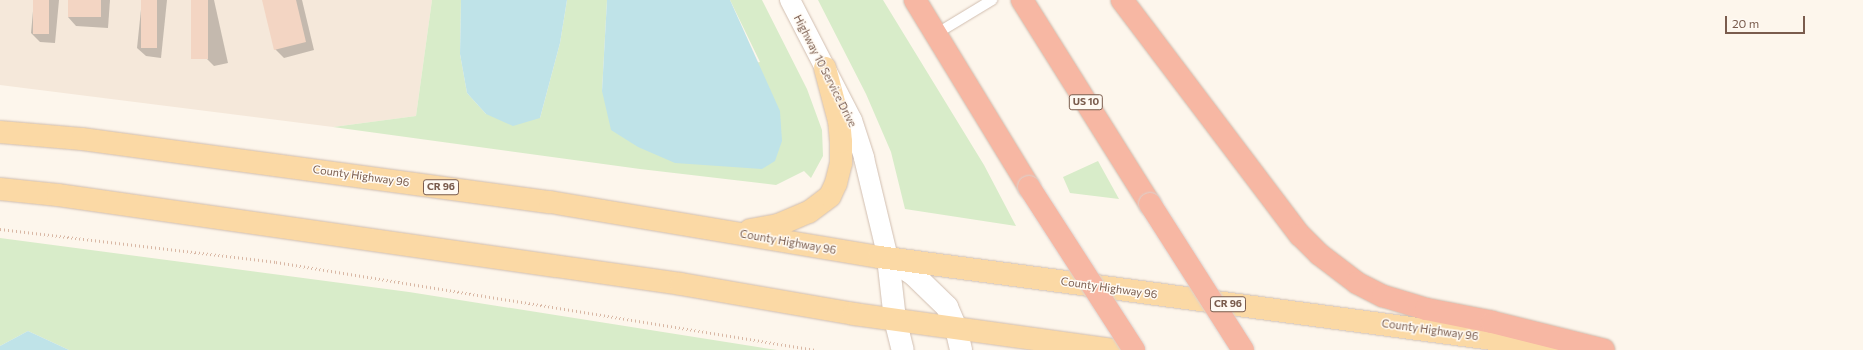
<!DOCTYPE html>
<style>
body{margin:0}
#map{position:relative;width:1863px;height:350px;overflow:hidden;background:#fdf6ec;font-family:Commissioner,sans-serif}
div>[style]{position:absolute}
.residential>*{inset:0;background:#f5e8da}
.green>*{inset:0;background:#d8ecc9}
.water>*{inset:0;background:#bfe3e8}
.shadow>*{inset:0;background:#0003}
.building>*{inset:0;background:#f3d5c3;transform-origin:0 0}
.path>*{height:2.5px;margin-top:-1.25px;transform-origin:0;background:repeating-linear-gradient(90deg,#d9b8a5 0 1px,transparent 0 4px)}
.roads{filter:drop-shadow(0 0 1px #d1beb0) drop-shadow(0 0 1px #d1beb0)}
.service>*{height:10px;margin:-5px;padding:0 5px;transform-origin:5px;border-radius:5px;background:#fff}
.minor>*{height:20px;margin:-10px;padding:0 10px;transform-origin:10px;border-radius:10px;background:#fff}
.tertiary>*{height:22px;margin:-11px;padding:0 11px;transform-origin:11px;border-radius:11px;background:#fff}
.primary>*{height:22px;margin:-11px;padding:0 11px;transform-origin:11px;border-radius:11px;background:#fbd9a5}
.motorway>*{height:22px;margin:-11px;padding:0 11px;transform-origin:11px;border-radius:11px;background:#f7b7a3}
.bridges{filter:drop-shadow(0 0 1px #dad1cd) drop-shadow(0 0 1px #dad1cd)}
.motorway-bridge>*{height:22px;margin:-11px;padding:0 11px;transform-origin:11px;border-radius:11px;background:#f7b7a3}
span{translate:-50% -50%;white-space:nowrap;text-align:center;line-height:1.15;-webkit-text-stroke:3px #fffaf3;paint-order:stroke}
.shield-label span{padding:1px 3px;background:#fffaf3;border:1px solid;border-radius:3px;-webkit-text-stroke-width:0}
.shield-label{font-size:10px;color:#7a5c4d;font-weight:700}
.street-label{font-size:11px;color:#7a5c4d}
.scale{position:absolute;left:1725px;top:16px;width:80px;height:18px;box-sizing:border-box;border:2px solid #7a5c4d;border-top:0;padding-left:5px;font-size:12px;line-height:14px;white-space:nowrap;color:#7a5c4d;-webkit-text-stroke:3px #fffaf3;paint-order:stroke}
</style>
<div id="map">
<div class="residential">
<div style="clip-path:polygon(0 0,432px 0,416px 116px,333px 127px,0 85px)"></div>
</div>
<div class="green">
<div style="clip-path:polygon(432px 0,461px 0,460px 54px,467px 93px,486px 114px,540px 118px,560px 43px,567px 0,607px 0,602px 91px,760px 62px,730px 0,762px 0,807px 89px,822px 130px,823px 156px,811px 178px,804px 171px,776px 185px,640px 169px,333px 127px,416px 116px)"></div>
<div style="clip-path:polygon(818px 0,883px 0,984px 165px,1016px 226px,905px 209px,891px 152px,866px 94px)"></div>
<div style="clip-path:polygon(1098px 161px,1119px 199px,1070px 193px,1063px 177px)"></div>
<div style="clip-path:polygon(0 238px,409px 292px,777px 350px,69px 350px,28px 331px,0 346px)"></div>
</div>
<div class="water">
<div style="clip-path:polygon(461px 0,567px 0,560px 43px,540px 118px,513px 126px,486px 114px,467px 93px,460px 54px)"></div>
<div style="clip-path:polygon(607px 0,730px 0,780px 111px,782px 141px,775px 161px,762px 169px,675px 163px,638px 147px,611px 130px,602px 91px)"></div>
<div style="clip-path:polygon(28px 331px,69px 350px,0 350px,0 346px)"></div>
</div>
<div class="shadow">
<div style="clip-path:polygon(34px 0,59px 0,55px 43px,40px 42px,31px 33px)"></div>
<div style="clip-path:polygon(69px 0,110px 0,108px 28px,76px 26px,68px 17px)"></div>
<div style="clip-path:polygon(142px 0,167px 0,161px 58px,146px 56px,137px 48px)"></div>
<div style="clip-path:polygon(192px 0,214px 0,228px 63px,214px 66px,205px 57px)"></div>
<div style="clip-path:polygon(263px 0,302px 0,314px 50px,284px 58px,275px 49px)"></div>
</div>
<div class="building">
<div style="left:33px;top:0;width:16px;height:34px"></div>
<div style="left:68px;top:0;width:33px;height:17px"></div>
<div style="left:141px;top:0;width:16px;height:48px"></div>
<div style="left:191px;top:0;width:17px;height:59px"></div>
<div style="clip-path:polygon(262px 0,296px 0,306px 42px,274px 50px)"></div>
</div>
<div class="path">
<div style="left:0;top:229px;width:278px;rotate:6.8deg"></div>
<div style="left:276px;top:262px;width:547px;rotate:9.26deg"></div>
</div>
<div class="roads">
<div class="service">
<div style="left:936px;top:34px;width:66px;rotate:-31.3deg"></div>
</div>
<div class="minor">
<div style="left:790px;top:0;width:135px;rotate:62.7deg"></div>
<div style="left:852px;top:120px;width:40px;rotate:72deg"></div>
<div style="left:864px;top:158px;width:103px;rotate:76.5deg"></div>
</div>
<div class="tertiary">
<div style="left:888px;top:258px;width:31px;rotate:33deg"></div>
<div style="left:914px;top:275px;width:46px;rotate:44.1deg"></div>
<div style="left:947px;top:307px;width:23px;rotate:67deg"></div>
<div style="left:956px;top:328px;width:23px;rotate:77deg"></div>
<div style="left:888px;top:258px;width:61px;rotate:83.5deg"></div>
<div style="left:895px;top:319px;width:32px;rotate:76deg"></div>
</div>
<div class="primary">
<div style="left:0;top:132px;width:82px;rotate:4.9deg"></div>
<div style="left:82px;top:139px;width:472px;rotate:7.7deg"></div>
<div style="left:550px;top:202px;width:334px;rotate:9.5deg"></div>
<div style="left:879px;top:257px;width:695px;rotate:7.61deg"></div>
<div style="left:0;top:189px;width:58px;rotate:5.9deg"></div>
<div style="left:58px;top:195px;width:629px;rotate:8.13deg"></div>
<div style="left:681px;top:284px;width:176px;rotate:9.8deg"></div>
<div style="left:854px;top:314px;width:263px;rotate:7.9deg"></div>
<div style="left:750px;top:230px;width:28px;rotate:-10deg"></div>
<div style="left:778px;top:225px;width:34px;rotate:-23deg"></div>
<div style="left:809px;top:212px;width:26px;rotate:-37deg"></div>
<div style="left:830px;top:196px;width:14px;rotate:-65deg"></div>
<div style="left:836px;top:183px;width:21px;rotate:-76deg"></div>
<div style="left:841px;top:163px;width:21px;rotate:-90deg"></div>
<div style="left:841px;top:142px;width:21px;rotate:-95deg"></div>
<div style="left:839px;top:121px;width:55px;rotate:-104.8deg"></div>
</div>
<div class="motorway">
<div style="left:915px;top:0;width:219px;rotate:58.6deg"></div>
<div style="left:1022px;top:0;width:241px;rotate:57.9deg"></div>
<div style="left:1122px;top:0;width:295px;rotate:52.9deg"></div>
<div style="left:1300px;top:235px;width:27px;rotate:45deg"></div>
<div style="left:1319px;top:254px;width:48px;rotate:37.3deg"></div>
<div style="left:1357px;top:283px;width:29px;rotate:27deg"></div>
<div style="left:1383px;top:296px;width:45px;rotate:16.8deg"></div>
<div style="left:1426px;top:309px;width:67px;rotate:11.1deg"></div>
<div style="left:1492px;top:322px;width:115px;rotate:14deg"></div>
</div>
</div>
<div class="bridges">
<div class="motorway-bridge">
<div style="left:1029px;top:187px;width:194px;rotate:57.2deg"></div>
<div style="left:1150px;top:204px;width:173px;rotate:57.5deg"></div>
</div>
</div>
<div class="shield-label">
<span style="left:1086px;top:102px">US 10</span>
<span style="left:441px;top:187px">CR 96</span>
<span style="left:1228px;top:304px">CR 96</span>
</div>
<div class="street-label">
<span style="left:825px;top:71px;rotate:63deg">Highway 10 Service Drive</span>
<span style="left:361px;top:176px;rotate:8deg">County Highway 96</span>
<span style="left:788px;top:242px;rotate:10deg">County Highway 96</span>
<span style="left:1109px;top:288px;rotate:8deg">County Highway 96</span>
<span style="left:1430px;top:330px;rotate:8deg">County Highway 96</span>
</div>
<div class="scale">20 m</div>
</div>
